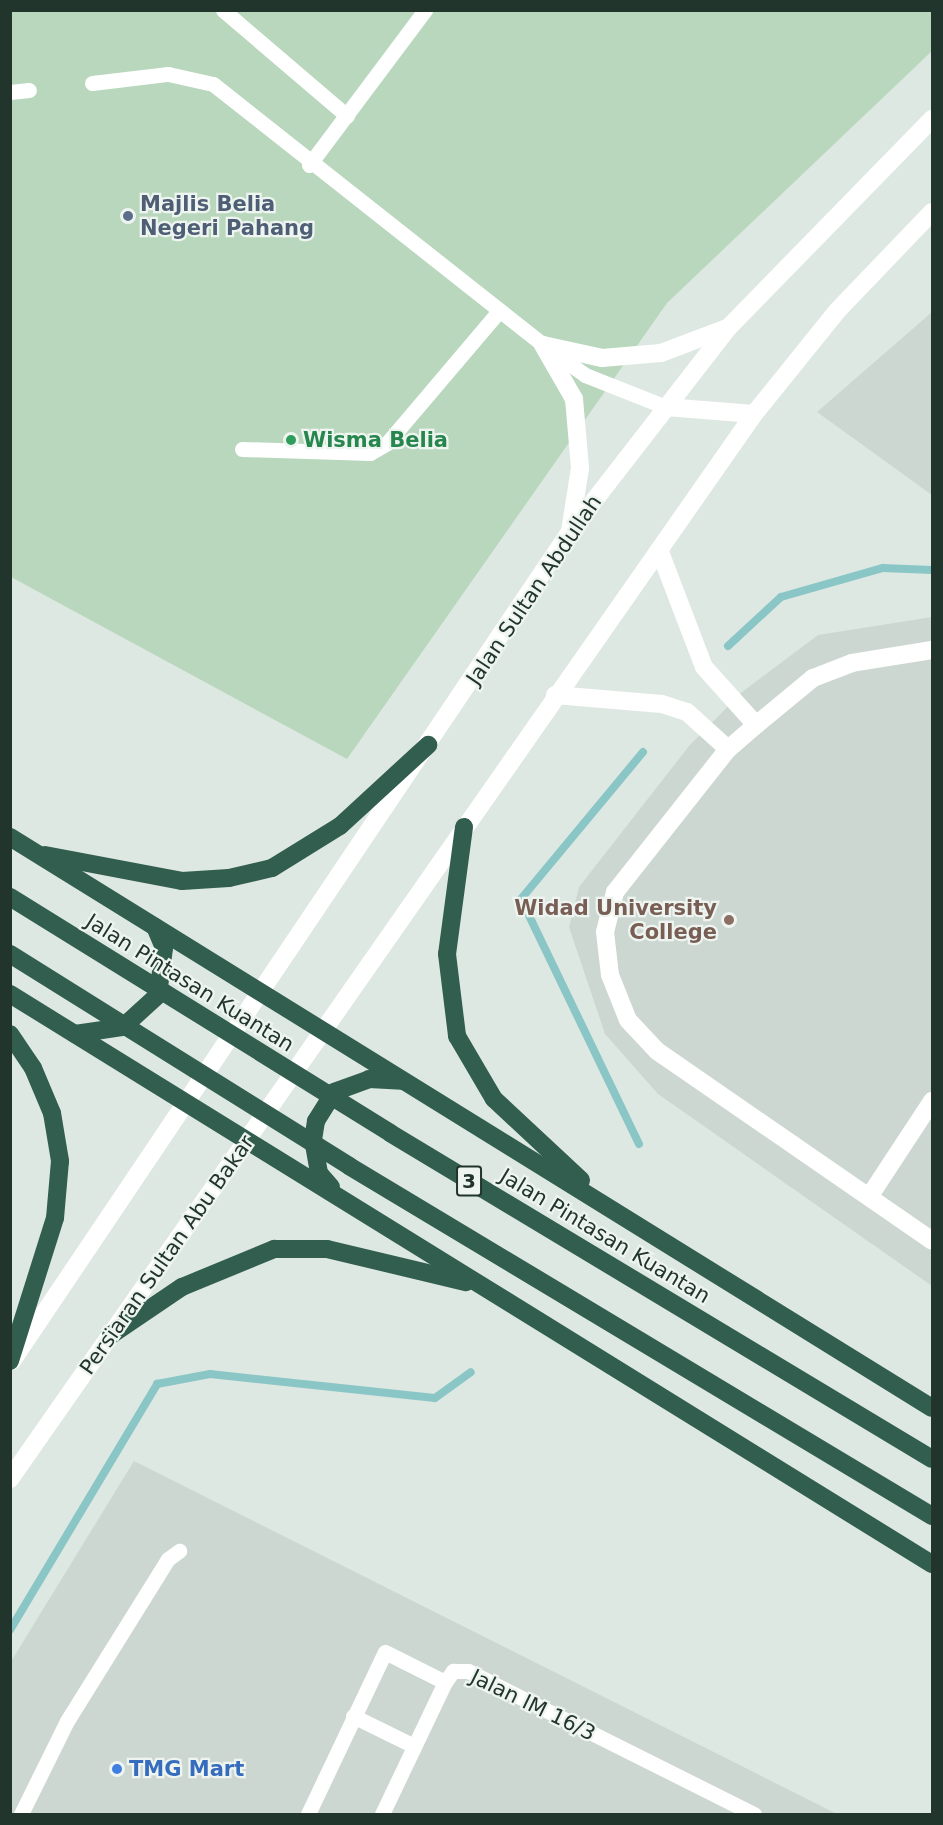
<!DOCTYPE html>
<style>
body{margin:0}
#map{position:relative;width:943px;height:1825px;overflow:hidden;background:#dee8e2;font-family:"DejaVu Sans",sans-serif}
div>[style]{position:absolute}
.built>*{inset:0;background:#cdd7d1}
.green>*{inset:0;background:#b9d7bd}
.stream>*{height:8px;margin:-4px;padding:0 4px;transform-origin:4px;border-radius:4px;background:#8bc6c7}
.lane>*{height:15px;margin:-7.5px;padding:0 7.5px;transform-origin:7.5px;border-radius:7.5px;background:#fff}
.street>*{height:18px;margin:-9px;padding:0 9px;transform-origin:9px;border-radius:9px;background:#fff}
.secondary>*{height:18px;margin:-9px;padding:0 9px;transform-origin:9px;border-radius:9px;background:#fff}
.highway>*{height:18px;margin:-9px;padding:0 9px;transform-origin:9px;border-radius:9px;background:#315e4f}
.dots>*{width:16px;height:16px;translate:-50% -50%;box-sizing:border-box;border:3px solid #eef5f0;border-radius:50%}
span{translate:-50% -50%;white-space:nowrap;text-align:center;line-height:1.15;-webkit-text-stroke:4.5px #eef5f0;paint-order:stroke}
.shield-label span{padding:2px 4px;background:#eef5f0;border:2px solid;border-radius:4px;-webkit-text-stroke-width:0}
.shield-label{font-size:20px;color:#21352d;font-weight:700}
.service-label{font-size:21px;color:#4e5e75;font-weight:700}
.left{translate:0 -50%;text-align:left}
.leisure-label{font-size:21px;color:#27864d;font-weight:700}
.street-label{font-size:21px;color:#21352d}
.education-label{font-size:21px;color:#785e54;font-weight:700}
.right{translate:-100% -50%;text-align:right}
.shop-label{font-size:21px;color:#366cbe;font-weight:700}
.frame{position:absolute;inset:0;border:12px solid #21352d;pointer-events:none}
</style>
<div id="map">
<div class="built">
<div style="clip-path:polygon(932px 312px,932px 495px,817px 412px)"></div>
<div style="clip-path:polygon(932px 617px,932px 1286px,658px 1094px,605px 1034px,569px 927px,579px 887px,689px 746px,742px 692px,818px 635px)"></div>
<div style="clip-path:polygon(134px 1461px,837px 1814px,11px 1814px,10px 1663px)"></div>
</div>
<div class="green">
<div style="clip-path:polygon(932px 10px,932px 51px,667px 303px,347px 759px,11px 577px,10px 11px)"></div>
</div>
<div class="stream">
<div style="left:728px;top:646px;width:72px;rotate:-42.8deg"></div>
<div style="left:781px;top:597px;width:106px;rotate:-15.9deg"></div>
<div style="left:883px;top:568px;width:49px;rotate:2.3deg"></div>
<div style="left:639px;top:1144px;width:272px;rotate:-115.7deg"></div>
<div style="left:521px;top:899px;width:191px;rotate:-50.3deg"></div>
<div style="left:10px;top:1630px;width:287px;rotate:-59.1deg"></div>
<div style="left:157px;top:1384px;width:54px;rotate:-10.7deg"></div>
<div style="left:210px;top:1374px;width:226px;rotate:6.1deg"></div>
<div style="left:435px;top:1398px;width:44px;rotate:-35.8deg"></div>
</div>
<div class="lane">
<div style="left:223px;top:10px;width:163px;rotate:40.5deg"></div>
<div style="left:92px;top:83px;width:77px;rotate:-6.8deg"></div>
<div style="left:168px;top:74px;width:46px;rotate:12.5deg"></div>
<div style="left:213px;top:84px;width:421px;rotate:38.3deg"></div>
<div style="left:543px;top:345px;width:52px;rotate:35.5deg"></div>
<div style="left:585px;top:375px;width:87px;rotate:21.6deg"></div>
<div style="left:10px;top:92px;width:19px;rotate:-6deg"></div>
<div style="left:309px;top:165px;width:194px;rotate:-53.2deg"></div>
<div style="left:242px;top:449px;width:128px;rotate:1.8deg"></div>
<div style="left:370px;top:453px;width:20px;rotate:-30deg"></div>
<div style="left:387px;top:443px;width:173px;rotate:-49.7deg"></div>
<div style="left:353px;top:1716px;width:68px;rotate:26.2deg"></div>
<div style="left:21px;top:1814px;width:104px;rotate:-63.7deg"></div>
<div style="left:67px;top:1721px;width:191px;rotate:-58.1deg"></div>
<div style="left:168px;top:1559px;width:14px;rotate:-36deg"></div>
<div style="left:308px;top:1814px;width:179px;rotate:-64.6deg"></div>
<div style="left:385px;top:1652px;width:67px;rotate:26.6deg"></div>
<div style="left:382px;top:1814px;width:146px;rotate:-64.5deg"></div>
<div style="left:445px;top:1682px;width:14px;rotate:-54deg"></div>
<div style="left:453px;top:1671px;width:15px"></div>
<div style="left:468px;top:1671px;width:320px;rotate:26.6deg"></div>
</div>
<div class="street">
<div style="left:660px;top:552px;width:123px;rotate:69.1deg"></div>
<div style="left:704px;top:667px;width:78px;rotate:48.1deg"></div>
<div style="left:932px;top:650px;width:81px;rotate:170.8deg"></div>
<div style="left:852px;top:663px;width:42px;rotate:159deg"></div>
<div style="left:813px;top:678px;width:74px;rotate:140.5deg"></div>
<div style="left:756px;top:725px;width:37px;rotate:139deg"></div>
<div style="left:728px;top:749px;width:182px;rotate:128.3deg"></div>
<div style="left:615px;top:892px;width:41px;rotate:104deg"></div>
<div style="left:605px;top:932px;width:43px;rotate:83.4deg"></div>
<div style="left:610px;top:975px;width:48px;rotate:68.2deg"></div>
<div style="left:628px;top:1020px;width:42px;rotate:46.9deg"></div>
<div style="left:657px;top:1051px;width:334px;rotate:34.6deg"></div>
<div style="left:555px;top:695px;width:107px;rotate:4.8deg"></div>
<div style="left:662px;top:704px;width:26px;rotate:18deg"></div>
<div style="left:687px;top:712px;width:55px;rotate:42.1deg"></div>
<div style="left:869px;top:1197px;width:115px;rotate:-56.7deg"></div>
</div>
<div class="secondary">
<div style="left:543px;top:345px;width:62px;rotate:60.1deg"></div>
<div style="left:574px;top:399px;width:69px;rotate:85deg"></div>
<div style="left:580px;top:468px;width:64px;rotate:99deg"></div>
<div style="left:543px;top:345px;width:60px;rotate:12.4deg"></div>
<div style="left:602px;top:358px;width:59px;rotate:-4.8deg"></div>
<div style="left:661px;top:353px;width:71px;rotate:-20.7deg"></div>
<div style="left:666px;top:407px;width:88px;rotate:4.5deg"></div>
<div style="left:12px;top:1361px;width:998px;rotate:-56.07deg"></div>
<div style="left:569px;top:533px;width:261px;rotate:-52.2deg"></div>
<div style="left:729px;top:327px;width:291px;rotate:-45.7deg"></div>
<div style="left:10px;top:1479px;width:1299px;rotate:-55.06deg"></div>
<div style="left:754px;top:414px;width:132px;rotate:-51.1deg"></div>
<div style="left:837px;top:311px;width:137px;rotate:-46.2deg"></div>
</div>
<div class="highway">
<div style="left:464px;top:827px;width:128px;rotate:97.6deg"></div>
<div style="left:447px;top:954px;width:83px;rotate:83deg"></div>
<div style="left:457px;top:1036px;width:73px;rotate:59.6deg"></div>
<div style="left:494px;top:1099px;width:119px;rotate:43deg"></div>
<div style="left:10px;top:837px;width:1084px;rotate:31.77deg"></div>
<div style="left:45px;top:855px;width:139px;rotate:10.7deg"></div>
<div style="left:182px;top:881px;width:47px;rotate:-3.7deg"></div>
<div style="left:229px;top:878px;width:44px;rotate:-13.1deg"></div>
<div style="left:272px;top:868px;width:80px;rotate:-31.7deg"></div>
<div style="left:340px;top:826px;width:120px;rotate:-42.6deg"></div>
<div style="left:10px;top:897px;width:447px;rotate:31.8deg"></div>
<div style="left:390px;top:1133px;width:632px;rotate:31.03deg"></div>
<div style="left:10px;top:954px;width:400px;rotate:32deg"></div>
<div style="left:349px;top:1166px;width:680px;rotate:30.98deg"></div>
<div style="left:10px;top:994px;width:1084px;rotate:31.73deg"></div>
<div style="left:10px;top:1034px;width:41px;rotate:55.9deg"></div>
<div style="left:33px;top:1068px;width:49px;rotate:67.1deg"></div>
<div style="left:52px;top:1113px;width:49px;rotate:80.5deg"></div>
<div style="left:60px;top:1161px;width:57px;rotate:95deg"></div>
<div style="left:55px;top:1218px;width:150px;rotate:107.5deg"></div>
<div style="left:75px;top:1034px;width:49px;rotate:-8.3deg"></div>
<div style="left:123px;top:1027px;width:47px;rotate:-42.4deg"></div>
<div style="left:158px;top:995px;width:47px;rotate:-82.7deg"></div>
<div style="left:164px;top:948px;width:23px;rotate:-113deg"></div>
<div style="left:331px;top:1187px;width:18px;rotate:-131deg"></div>
<div style="left:319px;top:1173px;width:34px;rotate:-100deg"></div>
<div style="left:313px;top:1140px;width:19px;rotate:-81deg"></div>
<div style="left:316px;top:1121px;width:34px;rotate:-58deg"></div>
<div style="left:334px;top:1092px;width:37px;rotate:-20deg"></div>
<div style="left:369px;top:1079px;width:33px;rotate:3deg"></div>
<div style="left:111px;top:1335px;width:86px;rotate:-34.1deg"></div>
<div style="left:182px;top:1287px;width:100px;rotate:-22.4deg"></div>
<div style="left:274px;top:1249px;width:53px"></div>
<div style="left:327px;top:1249px;width:143px;rotate:13.4deg"></div>
</div>
<div class="dots">
<div style="left:128px;top:216px;background:#5c6f8a"></div>
<div style="left:291px;top:440px;background:#2e9e5b"></div>
<div style="left:729px;top:920px;background:#8d6e63"></div>
<div style="left:117px;top:1769px;background:#3f7fe0"></div>
</div>
<div class="shield-label">
<span style="left:469px;top:1181px">3</span>
</div>
<div class="service-label">
<span class="left" style="left:140px;top:216px">Majlis Belia<br>Negeri Pahang</span>
</div>
<div class="leisure-label">
<span class="left" style="left:303px;top:440px">Wisma Belia</span>
</div>
<div class="street-label">
<span style="left:534px;top:590px;rotate:-56deg">Jalan Sultan Abdullah</span>
<span style="left:190px;top:983px;rotate:32deg">Jalan Pintasan Kuantan</span>
<span style="left:605px;top:1236px;rotate:31deg">Jalan Pintasan Kuantan</span>
<span style="left:167px;top:1255px;rotate:-55deg">Persiaran Sultan Abu Bakar</span>
<span style="left:533px;top:1705px;rotate:26deg">Jalan IM 16/3</span>
</div>
<div class="education-label">
<span class="right" style="left:717px;top:920px">Widad University<br>College</span>
</div>
<div class="shop-label">
<span class="left" style="left:129px;top:1769px">TMG Mart</span>
</div>
<div class="frame"></div>
</div>
